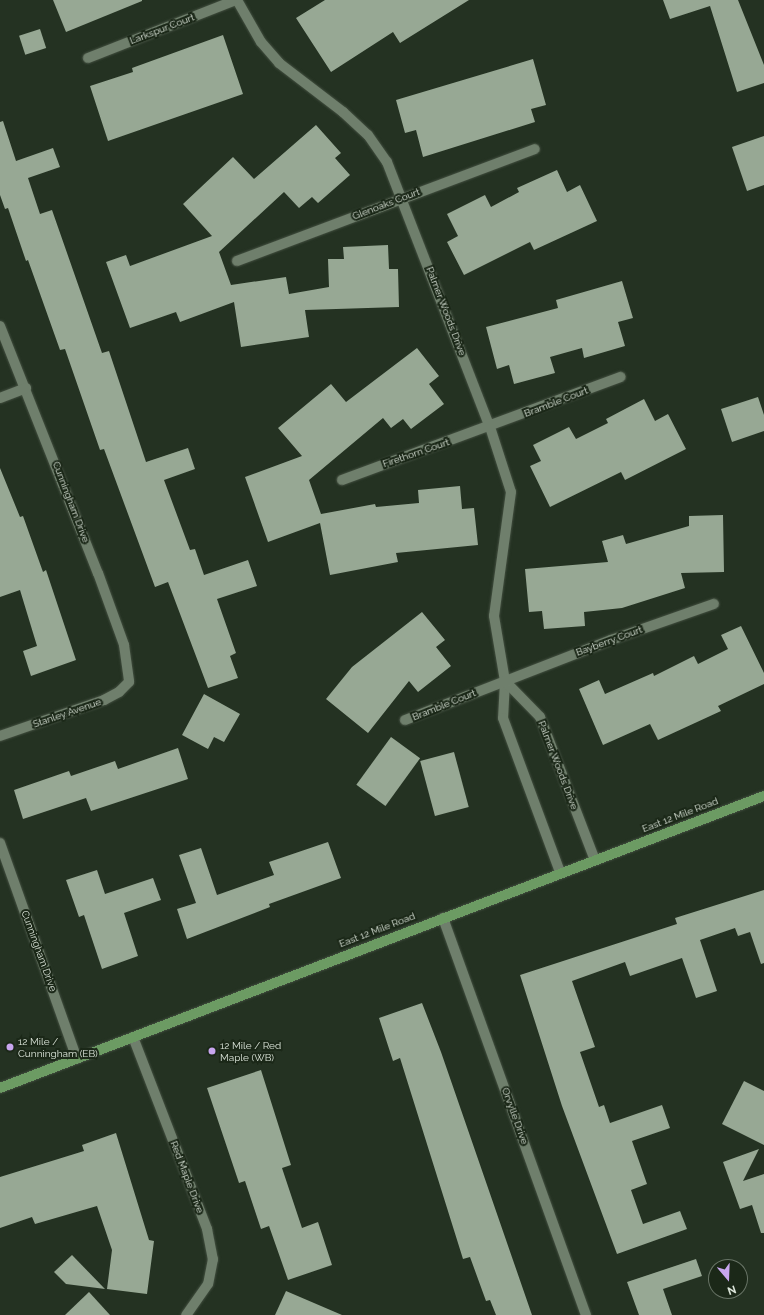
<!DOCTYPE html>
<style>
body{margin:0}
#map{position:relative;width:764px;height:1315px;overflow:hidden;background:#243222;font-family:Raleway,sans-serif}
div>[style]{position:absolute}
.building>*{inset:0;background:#97a894;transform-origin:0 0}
.roads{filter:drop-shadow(0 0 1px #434f40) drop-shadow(0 0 1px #434f40)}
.minor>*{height:10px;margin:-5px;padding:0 5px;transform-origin:5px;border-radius:5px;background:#6f7f6c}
.major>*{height:10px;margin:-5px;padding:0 5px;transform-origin:5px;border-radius:5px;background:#6c9b63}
.dots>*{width:11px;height:11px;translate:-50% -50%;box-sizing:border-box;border:2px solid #1b2818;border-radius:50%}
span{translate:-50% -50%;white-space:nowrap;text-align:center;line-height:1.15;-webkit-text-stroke:4px #1b2818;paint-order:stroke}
.street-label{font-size:10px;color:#dce5da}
.poi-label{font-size:10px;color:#dce5da}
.left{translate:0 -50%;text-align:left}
.north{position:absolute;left:708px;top:1259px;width:40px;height:40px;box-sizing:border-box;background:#1b2818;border:1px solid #687466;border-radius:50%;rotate:161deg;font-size:11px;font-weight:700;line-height:16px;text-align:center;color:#dce5da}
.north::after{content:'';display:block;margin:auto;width:14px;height:18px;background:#c8a6ef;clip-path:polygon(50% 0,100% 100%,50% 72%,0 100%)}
</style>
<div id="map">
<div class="building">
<div style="clip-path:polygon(53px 0,142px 0,142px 1px,66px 32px)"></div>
<div style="clip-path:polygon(325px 0,469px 0,400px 43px,393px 32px,331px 72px,296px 18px)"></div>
<div style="clip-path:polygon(663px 0,738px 0,764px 65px,764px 83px,737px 92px,710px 6px,670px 19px)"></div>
<div style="left:40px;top:29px;width:20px;height:22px;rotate:72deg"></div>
<div style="clip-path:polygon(223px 35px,243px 94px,108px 141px,90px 86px,133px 72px,132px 68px)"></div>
<div style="clip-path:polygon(533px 59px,546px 105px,531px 109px,535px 122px,423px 157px,416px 130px,405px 133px,396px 100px)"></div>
<div style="clip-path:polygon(3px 121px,16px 161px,53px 148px,60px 167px,28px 178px,40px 214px,52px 210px,102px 353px,109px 351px,146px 462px,188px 448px,195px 469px,164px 480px,190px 550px,195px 549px,204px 575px,248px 560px,257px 586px,217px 599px,236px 653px,230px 656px,238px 678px,208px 688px,168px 582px,155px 587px,104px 449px,100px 450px,65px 349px,60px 350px,28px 260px,26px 261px,8px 208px,5px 209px,0 195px,0 122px)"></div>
<div style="clip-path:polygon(316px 125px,341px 153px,335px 158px,350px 175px,318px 203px,312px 197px,299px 208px,284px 192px,219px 252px,231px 285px,286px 277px,289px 294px,329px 287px,328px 259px,344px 259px,343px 247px,388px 245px,389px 269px,398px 269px,399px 307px,305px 310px,309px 337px,241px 347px,234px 302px,180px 322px,176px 312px,130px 328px,106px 262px,126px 255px,130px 266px,212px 236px,183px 204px,233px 157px,254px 179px)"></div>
<div style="clip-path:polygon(764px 136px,764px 185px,747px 191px,732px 147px)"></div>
<div style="clip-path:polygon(557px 170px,567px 192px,580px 185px,597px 221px,534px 250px,530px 242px,464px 275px,447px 242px,458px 236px,447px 214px,485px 195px,491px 207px,519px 192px,517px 188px)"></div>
<div style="clip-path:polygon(622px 281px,633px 318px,618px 322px,625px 346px,584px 358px,582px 348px,550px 357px,555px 373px,514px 384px,509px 365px,497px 369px,486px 327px,558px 308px,556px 300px)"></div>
<div style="clip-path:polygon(417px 348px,439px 376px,429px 384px,444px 404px,411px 429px,403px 419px,391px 428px,383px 418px,309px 480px,321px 514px,375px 504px,376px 507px,419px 503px,418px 490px,460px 486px,462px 509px,474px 508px,478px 545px,396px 553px,398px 562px,330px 575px,320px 523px,268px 542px,245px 477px,302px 456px,278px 428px,331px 384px,346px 402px)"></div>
<div style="clip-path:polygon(758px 397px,764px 415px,764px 431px,732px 442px,721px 409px)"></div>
<div style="clip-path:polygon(644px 399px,655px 421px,668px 414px,686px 449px,625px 480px,621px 472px,550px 507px,530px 466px,541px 461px,533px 445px,569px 427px,576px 439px,608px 423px,606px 419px)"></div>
<div style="clip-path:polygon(0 468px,20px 517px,23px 516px,43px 572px,46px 570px,76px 660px,31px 676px,23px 651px,37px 646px,20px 590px,0 597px)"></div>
<div style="clip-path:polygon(723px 515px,724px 572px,681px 573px,685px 588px,622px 608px,584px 612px,585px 626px,544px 629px,542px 611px,529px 612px,525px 569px,608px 562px,602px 541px,623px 535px,626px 544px,689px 526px,689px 516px)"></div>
<div style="clip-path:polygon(422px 612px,445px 640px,436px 647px,451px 666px,418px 692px,409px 681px,368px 733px,326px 699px,352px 667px)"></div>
<div style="clip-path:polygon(741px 626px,764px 673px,764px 684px,718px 706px,721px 711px,658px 740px,650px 724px,603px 745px,579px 689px,599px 680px,605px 694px,653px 673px,654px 676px,694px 656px,698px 664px,728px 649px,721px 635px)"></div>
<div style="clip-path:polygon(204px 694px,240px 714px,224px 742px,214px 737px,208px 749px,182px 735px)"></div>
<div style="left:391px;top:737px;width:36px;height:59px;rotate:36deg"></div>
<div style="clip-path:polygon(178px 748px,188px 779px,91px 811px,86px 798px,23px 819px,14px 790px,69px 771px,71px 776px,115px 761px,118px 769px)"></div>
<div style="left:454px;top:752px;width:57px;height:35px;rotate:75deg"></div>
<div style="clip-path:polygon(328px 842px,341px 878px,269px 904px,270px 907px,187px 939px,177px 909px,196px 903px,179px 855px,201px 848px,217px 895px,274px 875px,269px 862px)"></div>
<div style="clip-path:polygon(97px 870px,105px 894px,153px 878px,161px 900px,124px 913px,138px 956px,102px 969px,84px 915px,79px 917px,66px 880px)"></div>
<div style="clip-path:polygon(764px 890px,764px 963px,761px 964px,750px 932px,738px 936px,735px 928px,700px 940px,717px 991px,696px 998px,682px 958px,630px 976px,625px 962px,572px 981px,595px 1047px,580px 1052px,599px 1107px,604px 1105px,610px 1123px,662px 1105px,670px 1128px,632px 1141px,647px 1184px,631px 1190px,643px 1224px,680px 1211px,687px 1229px,617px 1254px,562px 1106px,520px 975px,677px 924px,675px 918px)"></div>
<div style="clip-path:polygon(422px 1003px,441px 1052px,532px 1315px,496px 1315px,490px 1300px,486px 1301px,470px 1257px,463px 1259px,400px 1058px,393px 1061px,379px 1018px)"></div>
<div style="clip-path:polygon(261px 1070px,291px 1165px,282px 1168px,302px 1228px,318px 1222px,332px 1265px,288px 1280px,269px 1226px,261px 1229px,245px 1181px,239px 1183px,207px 1088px)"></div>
<div style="clip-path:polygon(744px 1081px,764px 1091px,764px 1145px,722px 1124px)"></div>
<div style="clip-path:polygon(116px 1133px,149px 1240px,154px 1241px,147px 1294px,107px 1289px,112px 1250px,97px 1206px,35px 1224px,32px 1217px,0 1228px,0 1177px,84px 1151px,82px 1145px)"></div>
<div style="clip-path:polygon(759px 1149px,743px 1181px,764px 1174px,764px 1233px,761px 1233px,752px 1205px,740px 1209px,723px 1162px)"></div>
<div style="clip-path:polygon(72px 1255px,105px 1289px,66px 1284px,54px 1272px)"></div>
<div style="clip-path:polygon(696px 1259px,702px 1276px,663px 1289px,672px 1315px,639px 1315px,627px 1282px)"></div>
<div style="clip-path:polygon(286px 1291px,342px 1315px,275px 1315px)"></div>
<div style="clip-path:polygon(89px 1292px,110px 1315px,65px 1315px)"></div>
</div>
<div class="roads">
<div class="minor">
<div style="left:237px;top:0;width:48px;rotate:60.3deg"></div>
<div style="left:261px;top:42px;width:28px;rotate:49deg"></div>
<div style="left:279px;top:63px;width:81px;rotate:37.4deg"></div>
<div style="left:343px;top:112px;width:34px;rotate:43deg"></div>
<div style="left:368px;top:135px;width:33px;rotate:55deg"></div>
<div style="left:387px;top:162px;width:284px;rotate:68.8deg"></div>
<div style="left:490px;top:427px;width:68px;rotate:72.1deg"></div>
<div style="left:511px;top:492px;width:125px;rotate:97.8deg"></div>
<div style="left:494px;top:616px;width:66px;rotate:80.4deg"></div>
<div style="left:505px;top:681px;width:37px;rotate:93deg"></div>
<div style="left:503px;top:718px;width:164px;rotate:69.7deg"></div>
<div style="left:88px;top:58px;width:159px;rotate:-21.4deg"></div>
<div style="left:237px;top:261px;width:318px;rotate:-20.6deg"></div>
<div style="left:0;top:326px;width:266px;rotate:68.4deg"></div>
<div style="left:98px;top:573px;width:77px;rotate:70.1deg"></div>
<div style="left:124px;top:645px;width:37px;rotate:82deg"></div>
<div style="left:129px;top:682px;width:14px;rotate:135deg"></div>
<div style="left:119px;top:692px;width:17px;rotate:152deg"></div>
<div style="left:104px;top:700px;width:110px;rotate:160.9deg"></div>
<div style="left:0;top:398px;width:28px;rotate:-21deg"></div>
<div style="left:342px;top:480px;width:297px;rotate:-20.3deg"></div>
<div style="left:505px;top:681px;width:50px;rotate:45.8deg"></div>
<div style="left:540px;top:717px;width:153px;rotate:69deg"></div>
<div style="left:405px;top:720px;width:221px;rotate:-21.2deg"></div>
<div style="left:611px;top:640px;width:109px;rotate:-19.3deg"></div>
<div style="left:0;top:843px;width:229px;rotate:70.4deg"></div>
<div style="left:443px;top:918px;width:422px;rotate:70.2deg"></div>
<div style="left:133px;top:1037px;width:206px;rotate:68.9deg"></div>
<div style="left:207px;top:1229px;width:31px;rotate:79deg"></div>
<div style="left:213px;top:1259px;width:25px;rotate:101deg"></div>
<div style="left:208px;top:1284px;width:38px;rotate:125deg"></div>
</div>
<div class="major">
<div style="left:0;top:1088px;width:818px;rotate:-20.92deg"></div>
</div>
</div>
<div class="dots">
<div style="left:10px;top:1047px;background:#c8a6ef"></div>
<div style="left:212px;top:1051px;background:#c8a6ef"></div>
</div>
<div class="street-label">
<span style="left:162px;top:29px;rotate:-21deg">Larkspur Court</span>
<span style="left:386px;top:204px;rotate:-21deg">Glenoaks Court</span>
<span style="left:446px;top:311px;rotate:69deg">Palmer Woods Drive</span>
<span style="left:556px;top:402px;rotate:-21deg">Bramble Court</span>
<span style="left:416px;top:453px;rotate:-19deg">Firethorn Court</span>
<span style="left:71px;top:502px;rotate:69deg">Cunningham Drive</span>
<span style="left:609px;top:641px;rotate:-20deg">Bayberry Court</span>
<span style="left:444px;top:705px;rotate:-22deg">Bramble Court</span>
<span style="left:67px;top:713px;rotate:-19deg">Stanley Avenue</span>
<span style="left:558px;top:765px;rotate:69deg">Palmer Woods Drive</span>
<span style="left:680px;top:815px;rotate:-21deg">East 12 Mile Road</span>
<span style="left:377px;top:930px;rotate:-21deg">East 12 Mile Road</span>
<span style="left:39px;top:951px;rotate:70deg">Cunningham Drive</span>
<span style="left:515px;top:1116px;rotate:70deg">Orvylle Drive</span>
<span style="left:187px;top:1177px;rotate:69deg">Red Maple Drive</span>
</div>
<div class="poi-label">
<span class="left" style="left:18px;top:1047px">12 Mile /<br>Cunningham (EB)</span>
<span class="left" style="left:220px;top:1051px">12 Mile / Red<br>Maple (WB)</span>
</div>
<div class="north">N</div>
</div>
